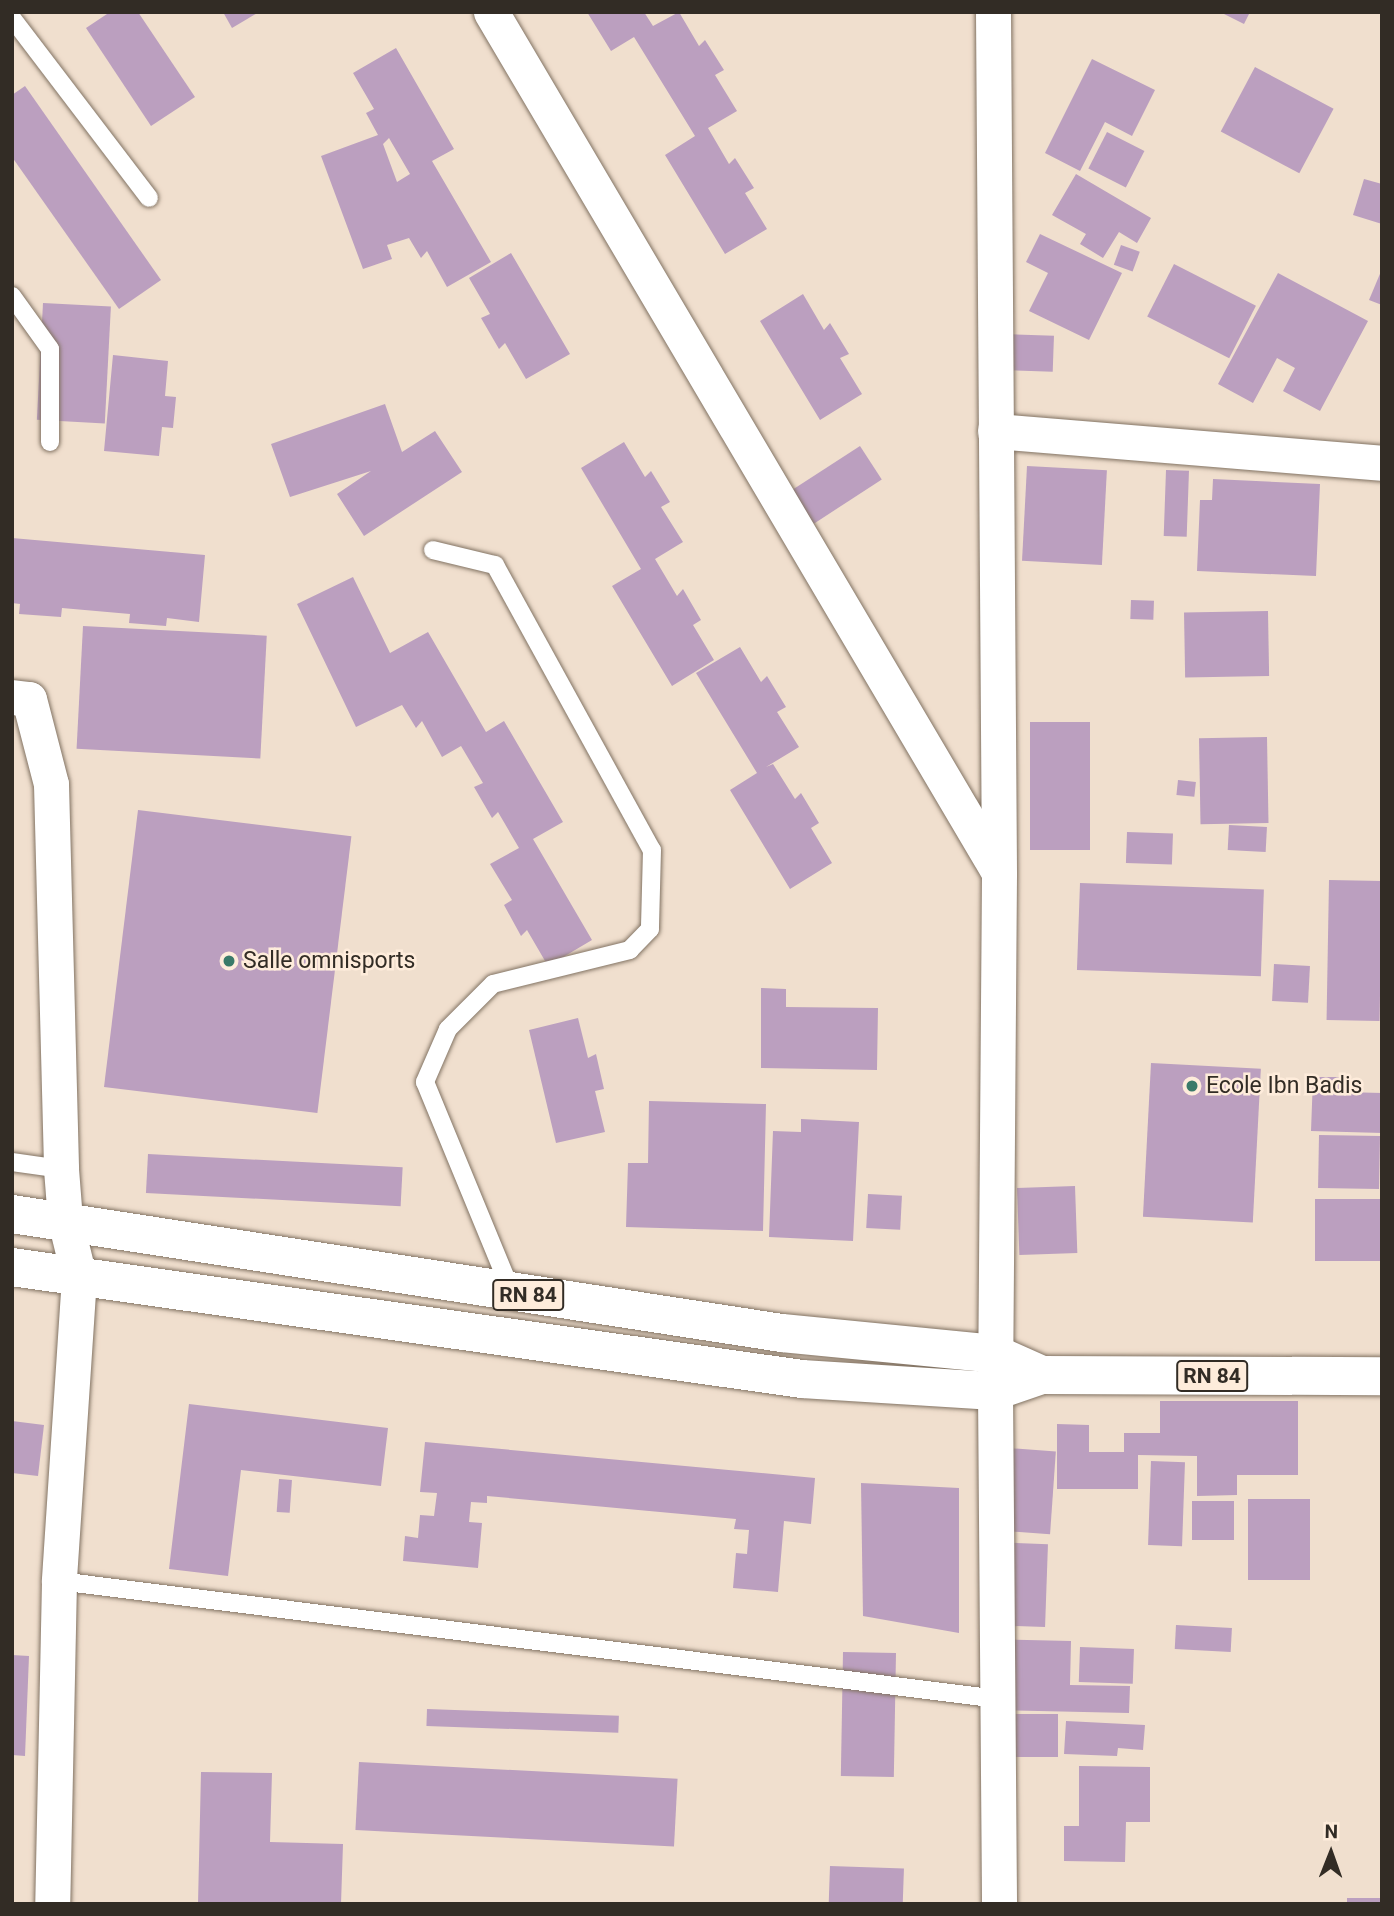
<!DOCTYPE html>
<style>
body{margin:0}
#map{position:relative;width:1394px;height:1916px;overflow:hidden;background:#f0dfce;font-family:Roboto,sans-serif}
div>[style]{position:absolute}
.building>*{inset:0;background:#bb9fbf;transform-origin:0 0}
.roads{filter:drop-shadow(0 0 2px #827363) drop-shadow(0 0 2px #827363)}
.lane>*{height:18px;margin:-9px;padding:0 9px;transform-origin:9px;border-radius:9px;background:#fff}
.street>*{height:35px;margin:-17.5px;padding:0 17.5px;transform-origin:17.5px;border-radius:17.5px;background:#fff}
.primary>*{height:38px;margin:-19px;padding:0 19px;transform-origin:19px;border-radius:19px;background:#fff}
.dots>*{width:19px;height:19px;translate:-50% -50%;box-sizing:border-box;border:4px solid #feecdb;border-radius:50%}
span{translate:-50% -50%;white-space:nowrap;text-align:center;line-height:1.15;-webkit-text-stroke:5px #feecdb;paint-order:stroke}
.shield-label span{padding:2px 5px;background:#feecdb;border:2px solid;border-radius:5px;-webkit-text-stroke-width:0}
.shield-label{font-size:21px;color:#322c25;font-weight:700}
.poi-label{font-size:23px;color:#322c25}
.left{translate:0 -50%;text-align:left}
.frame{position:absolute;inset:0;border:14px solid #322c25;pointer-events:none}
.north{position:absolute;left:1296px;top:1818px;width:70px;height:70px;-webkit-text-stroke:5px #feecdb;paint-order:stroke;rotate:1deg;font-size:19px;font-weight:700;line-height:28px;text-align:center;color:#322c25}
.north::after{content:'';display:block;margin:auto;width:24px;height:32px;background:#322c25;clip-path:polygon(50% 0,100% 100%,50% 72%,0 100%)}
</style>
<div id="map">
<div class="building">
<div style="clip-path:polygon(110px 12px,138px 12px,195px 97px,151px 126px,86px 28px)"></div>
<div style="clip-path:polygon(223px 12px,259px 12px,232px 28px)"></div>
<div style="clip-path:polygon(587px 12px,644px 12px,653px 26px,679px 12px,699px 46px,705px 40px,724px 70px,715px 75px,737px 111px,708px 128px,729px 164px,735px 158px,754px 188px,745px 193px,767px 229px,725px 254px,665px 155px,695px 136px,634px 37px,611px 51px)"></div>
<div style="clip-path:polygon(1220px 12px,1250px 12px,1244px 24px)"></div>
<div style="clip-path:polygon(evenodd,396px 48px,454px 149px,432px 161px,491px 262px,447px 287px,427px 251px,421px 258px,409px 238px,387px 245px,392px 259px,363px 269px,321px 156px,378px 135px,366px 113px,374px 109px,353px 73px,396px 48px,389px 138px,410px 174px,397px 182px,383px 144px,389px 138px)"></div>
<div style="clip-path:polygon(1092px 59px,1155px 90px,1132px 136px,1105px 122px,1080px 171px,1045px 153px)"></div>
<div style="left:1255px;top:67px;width:89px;height:73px;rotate:28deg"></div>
<div style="clip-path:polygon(25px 86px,161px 280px,119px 309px,12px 157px,12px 95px)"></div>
<div style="left:1107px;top:132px;width:42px;height:41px;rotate:27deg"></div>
<div style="clip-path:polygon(1076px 174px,1151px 218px,1137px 243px,1119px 232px,1103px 258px,1080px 244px,1086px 234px,1052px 215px)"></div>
<div style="clip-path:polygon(1364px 179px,1382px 184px,1382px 224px,1353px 215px)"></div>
<div style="clip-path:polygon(1040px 234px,1122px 273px,1089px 340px,1029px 311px,1048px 273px,1026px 262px)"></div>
<div style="left:1121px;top:245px;width:20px;height:21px;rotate:20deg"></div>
<div style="clip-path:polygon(511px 253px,570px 354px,526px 379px,505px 343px,499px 349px,481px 318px,490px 314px,469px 278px)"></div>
<div style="left:1174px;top:264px;width:92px;height:59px;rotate:27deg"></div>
<div style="clip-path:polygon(1382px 269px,1382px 305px,1369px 300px)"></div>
<div style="clip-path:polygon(1278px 273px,1368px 321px,1320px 411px,1283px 391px,1295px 368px,1277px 358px,1253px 403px,1218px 384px)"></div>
<div style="clip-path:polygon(803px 294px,824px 330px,830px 323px,849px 354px,840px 358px,862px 394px,820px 420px,760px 321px)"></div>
<div style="left:43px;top:303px;width:68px;height:117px;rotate:3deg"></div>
<div style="left:1003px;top:334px;width:51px;height:36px;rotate:2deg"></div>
<div style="clip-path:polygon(113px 355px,168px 361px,165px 396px,176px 397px,173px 428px,162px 427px,159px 456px,104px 451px)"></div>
<div style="clip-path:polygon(385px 404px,402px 452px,435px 431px,462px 472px,364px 536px,337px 494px,371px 471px,290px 497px,271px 444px)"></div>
<div style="clip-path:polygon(624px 442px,645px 477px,651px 471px,670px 502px,661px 507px,683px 542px,655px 559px,677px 596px,683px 589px,701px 620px,693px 625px,714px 660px,672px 686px,612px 586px,641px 569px,581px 468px)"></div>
<div style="left:860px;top:446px;width:40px;height:81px;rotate:57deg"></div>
<div style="left:1027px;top:466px;width:80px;height:95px;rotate:3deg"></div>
<div style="left:1166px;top:470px;width:23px;height:66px;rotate:2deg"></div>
<div style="clip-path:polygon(1213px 479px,1320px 484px,1316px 576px,1197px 571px,1200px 500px,1212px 500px)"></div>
<div style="clip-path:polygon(12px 538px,205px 555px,199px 622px,167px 618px,166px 626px,129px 623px,130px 614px,62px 608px,61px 617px,19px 614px,20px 604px,12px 603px)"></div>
<div style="clip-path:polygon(353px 577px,390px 653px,428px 632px,486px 732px,504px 721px,563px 822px,533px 839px,592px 940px,548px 966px,527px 930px,521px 936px,504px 905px,512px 900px,490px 864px,519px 848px,498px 812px,492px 818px,474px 787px,483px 783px,461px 746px,442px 757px,422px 721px,416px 728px,402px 705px,356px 727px,297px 604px)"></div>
<div style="left:1131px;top:600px;width:23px;height:19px;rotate:2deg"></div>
<div style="left:1268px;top:611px;width:65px;height:84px;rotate:89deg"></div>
<div style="left:83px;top:626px;width:184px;height:123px;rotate:3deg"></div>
<div style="clip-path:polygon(740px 647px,761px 682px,767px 676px,786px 707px,777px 712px,799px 747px,766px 767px,773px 764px,795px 799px,801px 793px,819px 823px,811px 828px,832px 863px,790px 889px,730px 790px,757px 773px,696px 673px)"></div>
<div style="left:1030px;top:722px;width:60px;height:128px"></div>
<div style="left:1267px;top:737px;width:86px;height:68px;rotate:89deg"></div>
<div style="left:1178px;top:780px;width:18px;height:15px;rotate:6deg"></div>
<div style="left:138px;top:810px;width:215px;height:279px;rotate:7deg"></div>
<div style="left:1229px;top:825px;width:38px;height:25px;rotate:3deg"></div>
<div style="left:1127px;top:832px;width:46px;height:31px;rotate:2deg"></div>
<div style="left:1329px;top:880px;width:53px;height:140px;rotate:1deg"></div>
<div style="left:1080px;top:883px;width:184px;height:87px;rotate:2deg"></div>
<div style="left:1274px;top:964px;width:36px;height:37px;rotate:3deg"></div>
<div style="clip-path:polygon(761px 988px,786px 989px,786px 1007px,878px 1008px,877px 1070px,761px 1068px)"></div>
<div style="clip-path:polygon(578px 1018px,588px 1058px,596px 1054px,604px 1089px,595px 1091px,605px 1132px,556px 1143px,529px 1030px)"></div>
<div style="left:1151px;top:1063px;width:110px;height:154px;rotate:3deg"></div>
<div style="clip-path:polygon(1313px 1077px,1344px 1077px,1343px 1092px,1382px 1093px,1382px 1133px,1311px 1131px)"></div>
<div style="clip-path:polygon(649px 1101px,766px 1104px,763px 1231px,626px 1227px,628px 1163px,648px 1163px)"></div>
<div style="clip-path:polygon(801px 1119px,859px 1122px,853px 1241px,769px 1237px,773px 1131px,801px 1132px)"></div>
<div style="left:1319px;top:1135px;width:61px;height:53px;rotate:1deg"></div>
<div style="left:148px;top:1154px;width:255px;height:39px;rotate:3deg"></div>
<div style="left:1075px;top:1186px;width:67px;height:58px;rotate:88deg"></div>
<div style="left:868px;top:1194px;width:34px;height:34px;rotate:3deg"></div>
<div style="left:1315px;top:1199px;width:67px;height:62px"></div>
<div style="clip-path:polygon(1160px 1401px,1298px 1401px,1298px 1475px,1237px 1475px,1237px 1495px,1197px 1496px,1197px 1456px,1138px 1455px,1138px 1489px,1057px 1489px,1057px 1424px,1089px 1425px,1089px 1452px,1124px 1452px,1124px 1433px,1160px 1433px)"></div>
<div style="clip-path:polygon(189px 1404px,388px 1428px,381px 1486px,241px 1470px,228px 1576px,169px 1569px)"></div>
<div style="clip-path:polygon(12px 1421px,44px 1425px,38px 1476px,12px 1473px)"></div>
<div style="clip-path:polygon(425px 1442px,815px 1478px,811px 1524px,784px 1521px,778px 1592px,733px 1588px,736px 1553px,747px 1554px,749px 1530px,734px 1529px,736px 1519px,487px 1496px,487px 1503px,471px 1502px,469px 1522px,482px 1523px,478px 1568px,403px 1561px,405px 1536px,418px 1538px,420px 1515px,434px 1516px,437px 1493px,420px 1492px)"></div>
<div style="left:993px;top:1447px;width:63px;height:83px;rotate:4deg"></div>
<div style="left:1151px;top:1461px;width:34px;height:84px;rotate:2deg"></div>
<div style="left:279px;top:1479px;width:13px;height:33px;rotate:4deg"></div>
<div style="clip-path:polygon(861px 1483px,959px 1488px,959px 1633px,863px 1616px)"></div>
<div style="left:1310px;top:1499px;width:81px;height:62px;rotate:90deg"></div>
<div style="left:1192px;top:1501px;width:42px;height:39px"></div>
<div style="left:987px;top:1542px;width:61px;height:83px;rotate:2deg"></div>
<div style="left:1176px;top:1625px;width:56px;height:24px;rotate:3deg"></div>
<div style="clip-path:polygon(991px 1639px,1071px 1641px,1070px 1685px,1130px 1686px,1129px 1713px,989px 1710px)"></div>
<div style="left:1080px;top:1647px;width:54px;height:35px;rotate:2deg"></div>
<div style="left:843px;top:1652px;width:53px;height:124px;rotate:1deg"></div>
<div style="clip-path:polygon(12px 1655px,29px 1656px,25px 1756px,12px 1755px)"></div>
<div style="left:427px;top:1709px;width:192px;height:17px;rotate:2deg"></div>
<div style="left:1058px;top:1714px;width:43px;height:63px;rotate:90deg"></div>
<div style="clip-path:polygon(1066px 1721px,1145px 1725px,1143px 1750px,1118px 1748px,1117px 1756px,1064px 1754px)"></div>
<div style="left:359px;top:1762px;width:319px;height:68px;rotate:3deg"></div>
<div style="clip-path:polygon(1079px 1766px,1150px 1767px,1150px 1822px,1126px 1822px,1125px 1862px,1064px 1861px,1064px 1826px,1079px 1826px)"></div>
<div style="clip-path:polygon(201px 1772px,272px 1773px,270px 1842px,343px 1844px,341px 1904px,198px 1904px)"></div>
<div style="left:830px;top:1866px;width:74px;height:38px;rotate:2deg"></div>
<div style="left:1347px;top:1898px;width:35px;height:6px"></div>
</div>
<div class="roads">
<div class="lane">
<div style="left:12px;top:18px;width:226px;rotate:52.7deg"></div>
<div style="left:12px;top:296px;width:65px;rotate:54.4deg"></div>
<div style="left:50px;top:349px;width:93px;rotate:90deg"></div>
<div style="left:433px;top:550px;width:64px;rotate:13.6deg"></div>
<div style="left:495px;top:565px;width:325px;rotate:61.2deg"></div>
<div style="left:652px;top:850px;width:79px;rotate:91.5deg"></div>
<div style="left:650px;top:929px;width:29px;rotate:134deg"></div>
<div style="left:630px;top:950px;width:141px;rotate:166.1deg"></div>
<div style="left:493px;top:984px;width:64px;rotate:135deg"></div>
<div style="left:448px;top:1029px;width:58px;rotate:113.5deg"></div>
<div style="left:425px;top:1082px;width:228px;rotate:67.6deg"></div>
<div style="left:12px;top:1162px;width:49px;rotate:8.1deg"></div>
<div style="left:59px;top:1581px;width:946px;rotate:7.16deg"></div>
</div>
<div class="street">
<div style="left:491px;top:12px;width:997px;rotate:59.45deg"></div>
<div style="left:993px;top:12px;width:862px;rotate:89.6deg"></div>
<div style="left:999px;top:874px;width:517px;rotate:90.44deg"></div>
<div style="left:995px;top:1391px;width:513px;rotate:89.55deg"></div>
<div style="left:995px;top:431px;width:388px;rotate:4.7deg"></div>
<div style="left:12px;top:697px;width:17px;rotate:7deg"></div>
<div style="left:29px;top:699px;width:88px;rotate:75.5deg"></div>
<div style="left:51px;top:784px;width:385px;rotate:88.5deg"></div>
<div style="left:61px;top:1169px;width:51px;rotate:85.5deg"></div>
<div style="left:65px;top:1220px;width:59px;rotate:76.2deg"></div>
<div style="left:79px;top:1277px;width:305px;rotate:93.8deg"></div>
<div style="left:59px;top:1581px;width:323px;rotate:91.2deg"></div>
</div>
<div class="primary">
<div style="left:12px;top:1214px;width:779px;rotate:8.79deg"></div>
<div style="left:782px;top:1333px;width:214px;rotate:5.6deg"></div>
<div style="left:995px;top:1354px;width:51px;rotate:24.1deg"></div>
<div style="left:12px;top:1267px;width:798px;rotate:8.07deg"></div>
<div style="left:802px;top:1379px;width:193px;rotate:3.6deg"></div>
<div style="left:995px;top:1391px;width:50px;rotate:-18.8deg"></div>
<div style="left:1042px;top:1375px;width:340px;rotate:0.2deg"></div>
</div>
</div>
<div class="dots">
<div style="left:229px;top:961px;background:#3a7a69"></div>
<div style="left:1192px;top:1086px;background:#3a7a69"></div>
</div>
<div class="shield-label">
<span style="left:528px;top:1295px">RN 84</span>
<span style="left:1212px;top:1376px">RN 84</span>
</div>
<div class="poi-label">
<span class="left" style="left:243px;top:961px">Salle omnisports</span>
<span class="left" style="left:1206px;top:1086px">Ecole Ibn Badis</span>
</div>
<div class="frame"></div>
<div class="north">N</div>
</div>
